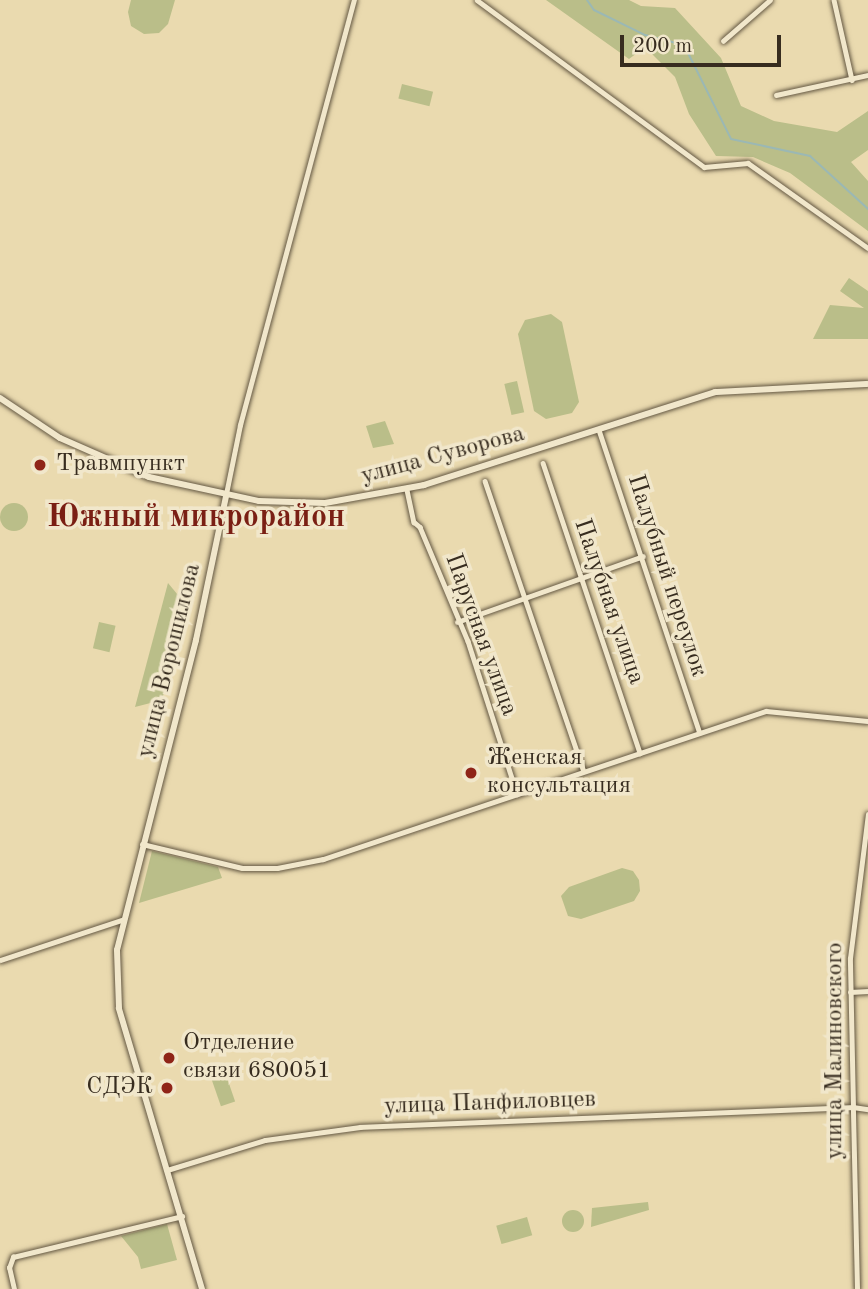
<!DOCTYPE html>
<meta charset="utf-8">
<style>
body{margin:0}
#map{position:relative;width:868px;height:1289px;overflow:hidden;background:#eadaaf;font-family:"Old Standard TT",serif}
div>[style]{position:absolute}
.green>*{inset:0;background:#babe89;transform-origin:0 0}
.round{border-radius:50%}
.stream>*{height:2px;margin:-1px;padding:0 1px;transform-origin:1px;border-radius:1px;background:#9bb8b4}
.roads{filter:drop-shadow(0 0 2px #645843) drop-shadow(0 0 2px #645843)}
.minor>*{height:4.5px;margin:-2.25px;padding:0 2.25px;transform-origin:2.25px;border-radius:2.25px;background:#f1e7cb}
.tertiary>*{height:5px;margin:-2.5px;padding:0 2.5px;transform-origin:2.5px;border-radius:2.5px;background:#f1e7cb}
.secondary>*{height:6px;margin:-3px;padding:0 3px;transform-origin:3px;border-radius:3px;background:#f1e7cb}
.dots>*{width:19px;height:19px;translate:-50% -50%;box-sizing:border-box;border:4px solid #f1e7cb;border-radius:50%}
span{translate:-50% -50%;white-space:nowrap;text-align:center;line-height:1.15;-webkit-text-stroke:7px #f1e7cb;paint-order:stroke}
.street-label{font-size:24px;color:#372c1f}
.poi-label{font-size:24px;color:#372c1f}
.left{translate:0 -50%;text-align:left}
.right{translate:-100% -50%;text-align:right}
.district-label{font-size:32px;color:#7a1f14;font-weight:700}
.scale{position:absolute;left:620px;top:35px;width:161px;height:32px;box-sizing:border-box;border:4px solid #372c1f;border-top:0;padding-left:9px;font-size:21px;line-height:24px;white-space:nowrap;color:#372c1f;-webkit-text-stroke:5px #f1e7cb;paint-order:stroke}
</style>
<div id="map">
<div class="green">
<div style="clip-path:polygon(131px 0,175px 0,168px 24px,159px 33px,144px 34px,131px 26px,128px 12px)"></div>
<div style="clip-path:polygon(546px 0,629px 0,641px 6px,675px 8px,721px 58px,741px 106px,774px 121px,837px 132px,868px 111px,868px 150px,851px 162px,868px 181px,868px 231px,790px 173px,753px 157px,716px 156px,689px 114px,675px 77px,645px 47px,629px 59px)"></div>
<div style="left:402px;top:84px;width:32px;height:15px;rotate:14deg"></div>
<div style="clip-path:polygon(849px 278px,868px 291px,868px 339px,813px 339px,830px 305px,864px 308px,840px 291px)"></div>
<div style="clip-path:polygon(551px 314px,562px 322px,579px 402px,572px 413px,546px 419px,534px 411px,518px 334px,525px 320px)"></div>
<div style="left:517px;top:381px;width:32px;height:13px;rotate:77deg"></div>
<div style="clip-path:polygon(385px 421px,394px 444px,373px 448px,366px 426px)"></div>
<div class="round" style="left:0;top:503px;width:28px;height:28px"></div>
<div style="clip-path:polygon(168px 583px,187px 606px,162px 700px,135px 707px)"></div>
<div style="left:99px;top:622px;width:17px;height:27px;rotate:13deg"></div>
<div style="clip-path:polygon(152px 851px,218px 867px,222px 878px,139px 903px)"></div>
<div style="clip-path:polygon(622px 868px,633px 871px,639px 880px,640px 891px,634px 901px,581px 919px,568px 916px,561px 896px,569px 887px)"></div>
<div style="left:226px;top:1075px;width:28px;height:15px;rotate:71deg"></div>
<div style="clip-path:polygon(648px 1202px,649px 1210px,591px 1227px,592px 1208px)"></div>
<div class="round" style="left:562px;top:1210px;width:22px;height:22px"></div>
<div style="left:527px;top:1217px;width:19px;height:32px;rotate:74deg"></div>
<div style="clip-path:polygon(167px 1224px,177px 1260px,141px 1269px,138px 1257px,121px 1236px)"></div>
</div>
<div class="stream">
<div style="left:587px;top:0;width:12px;rotate:55deg"></div>
<div style="left:594px;top:10px;width:57px;rotate:26.1deg"></div>
<div style="left:645px;top:35px;width:40px;rotate:14.4deg"></div>
<div style="left:684px;top:45px;width:105px;rotate:63.4deg"></div>
<div style="left:731px;top:139px;width:81px;rotate:12.1deg"></div>
<div style="left:810px;top:156px;width:79px;rotate:42.4deg"></div>
</div>
<div class="roads">
<div class="minor">
<div style="left:477px;top:0;width:282px;rotate:36.3deg"></div>
<div style="left:704px;top:167px;width:44px;rotate:-5.2deg"></div>
<div style="left:748px;top:163px;width:147px;rotate:35.3deg"></div>
<div style="left:834px;top:0;width:82px;rotate:77.3deg"></div>
<div style="left:723px;top:41px;width:62px;rotate:-41.1deg"></div>
<div style="left:776px;top:95px;width:94px;rotate:-12.3deg"></div>
<div style="left:599px;top:430px;width:319px;rotate:71.6deg"></div>
<div style="left:543px;top:463px;width:306px;rotate:71.5deg"></div>
<div style="left:485px;top:481px;width:306px;rotate:71.2deg"></div>
<div style="left:407px;top:490px;width:33px;rotate:78deg"></div>
<div style="left:414px;top:522px;width:8px;rotate:40deg"></div>
<div style="left:420px;top:527px;width:124px;rotate:67.2deg"></div>
<div style="left:468px;top:641px;width:161px;rotate:72.2deg"></div>
<div style="left:226px;top:494px;width:70px;rotate:-78.5deg"></div>
<div style="left:240px;top:425px;width:440px;rotate:-75deg"></div>
<div style="left:457px;top:622px;width:197px;rotate:-19.5deg"></div>
<div style="left:850px;top:992px;width:18px;rotate:-3deg"></div>
<div style="left:14px;top:1289px;width:22px;rotate:-103deg"></div>
<div style="left:9px;top:1268px;width:12px;rotate:-70deg"></div>
<div style="left:13px;top:1257px;width:174px;rotate:-13.6deg"></div>
<div style="left:857px;top:1289px;width:182px;rotate:-91.3deg"></div>
<div style="left:853px;top:1107px;width:15px;rotate:8deg"></div>
</div>
<div class="tertiary">
<div style="left:142px;top:844px;width:103px;rotate:13.5deg"></div>
<div style="left:242px;top:868px;width:35px"></div>
<div style="left:277px;top:868px;width:47px;rotate:-11.1deg"></div>
<div style="left:323px;top:859px;width:467px;rotate:-18.5deg"></div>
<div style="left:766px;top:711px;width:102px;rotate:5.6deg"></div>
<div style="left:0;top:960px;width:128px;rotate:-18.2deg"></div>
<div style="left:167px;top:1170px;width:102px;rotate:-17deg"></div>
<div style="left:265px;top:1140px;width:96px;rotate:-7.8deg"></div>
<div style="left:360px;top:1127px;width:493px;rotate:-2.3deg"></div>
<div style="left:853px;top:1107px;width:149px;rotate:-91.2deg"></div>
<div style="left:850px;top:958px;width:145px;rotate:-82.9deg"></div>
</div>
<div class="secondary">
<div style="left:0;top:398px;width:72px;rotate:33.7deg"></div>
<div style="left:60px;top:438px;width:97px;rotate:23.7deg"></div>
<div style="left:149px;top:477px;width:113px;rotate:12.3deg"></div>
<div style="left:259px;top:501px;width:66px;rotate:1.7deg"></div>
<div style="left:325px;top:503px;width:101px;rotate:-10.3deg"></div>
<div style="left:424px;top:485px;width:305px;rotate:-17.7deg"></div>
<div style="left:715px;top:392px;width:153px;rotate:-3deg"></div>
<div style="left:202px;top:1289px;width:293px;rotate:-106.5deg"></div>
<div style="left:119px;top:1008px;width:58px;rotate:-92deg"></div>
<div style="left:117px;top:950px;width:320px;rotate:-75.7deg"></div>
<div style="left:196px;top:640px;width:147px;rotate:-78.2deg"></div>
</div>
</div>
<div class="dots">
<div style="left:40px;top:465px;background:#8f2418"></div>
<div style="left:471px;top:773px;background:#8f2418"></div>
<div style="left:169px;top:1058px;background:#8f2418"></div>
<div style="left:167px;top:1088px;background:#8f2418"></div>
</div>
<div class="street-label">
<span style="left:443px;top:456px;rotate:-15deg">улица Суворова</span>
<span style="left:666px;top:576px;rotate:72deg">Палубный переулок</span>
<span style="left:608px;top:602px;rotate:71deg">Палубная улица</span>
<span style="left:480px;top:635px;rotate:70deg">Парусная улица</span>
<span style="left:170px;top:661px;rotate:-76deg">улица Ворошилова</span>
<span style="left:836px;top:1051px;rotate:-90deg">улица Малиновского</span>
<span style="left:490px;top:1104px;rotate:-2deg">улица Панфиловцев</span>
</div>
<div class="poi-label">
<span class="left" style="left:56px;top:465px">Травмпункт</span>
<span class="left" style="left:487px;top:773px">Женская<br>консультация</span>
<span class="left" style="left:183px;top:1058px">Отделение<br>связи 680051</span>
<span class="right" style="left:153px;top:1088px">СДЭК</span>
</div>
<div class="district-label">
<span style="left:196px;top:518px">Южный микрорайон</span>
</div>
<div class="scale">200 m</div>
</div>
